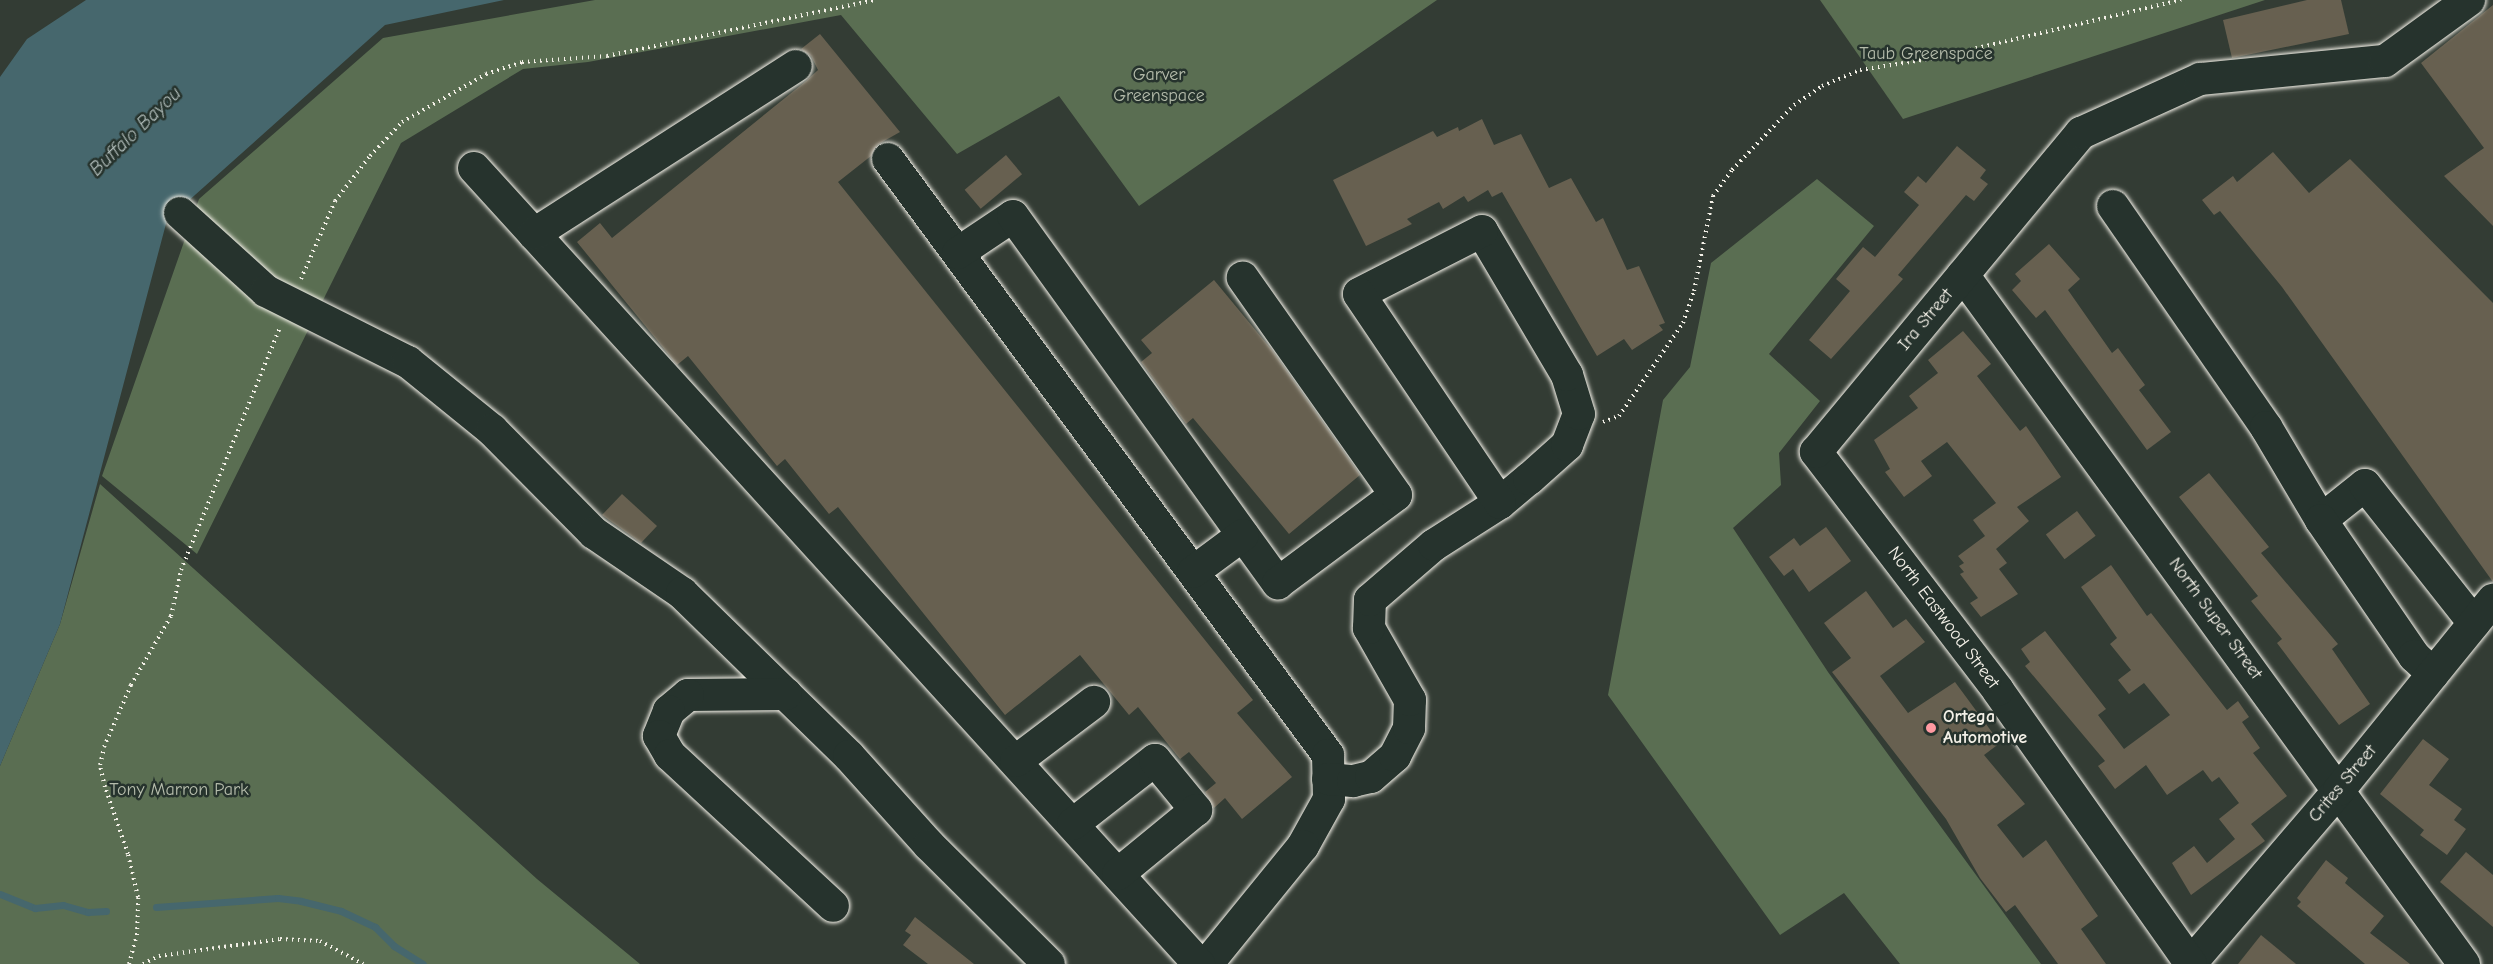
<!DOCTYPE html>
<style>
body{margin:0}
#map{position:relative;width:2493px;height:964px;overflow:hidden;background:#333c34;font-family:"Comic Neue",sans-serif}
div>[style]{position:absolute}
.green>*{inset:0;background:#5a6e52}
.water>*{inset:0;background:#46676d}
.stream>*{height:7px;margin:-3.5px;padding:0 3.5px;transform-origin:3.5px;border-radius:3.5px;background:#46676d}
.building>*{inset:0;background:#676050;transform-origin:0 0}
.path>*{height:4px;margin-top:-2px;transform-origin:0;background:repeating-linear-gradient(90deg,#f4f1e8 0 1.5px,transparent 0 6px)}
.roads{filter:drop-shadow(0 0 2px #f4f1e8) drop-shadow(0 0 2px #f4f1e8)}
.minor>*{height:32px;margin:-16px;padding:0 16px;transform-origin:16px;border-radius:16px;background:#26332d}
.dots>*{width:16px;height:16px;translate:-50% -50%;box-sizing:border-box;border:3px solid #26332d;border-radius:50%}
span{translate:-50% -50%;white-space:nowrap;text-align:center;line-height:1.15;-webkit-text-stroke:5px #26332d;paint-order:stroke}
.park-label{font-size:18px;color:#b6bdac}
.street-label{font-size:18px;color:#f4f1e8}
.poi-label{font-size:18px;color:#f4f1e8;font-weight:700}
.left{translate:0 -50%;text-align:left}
.water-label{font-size:20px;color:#aebab7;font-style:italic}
</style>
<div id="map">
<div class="green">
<div style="clip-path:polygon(595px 0,1437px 0,1139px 206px,1059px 96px,957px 154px,841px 15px,588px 62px,523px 69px,401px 143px,197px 554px,102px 476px,199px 199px,383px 38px)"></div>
<div style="clip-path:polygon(1820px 0,2265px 0,1903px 119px)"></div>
<div style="clip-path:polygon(1817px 179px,1874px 226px,1769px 354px,1820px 401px,1779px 453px,1781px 485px,1733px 528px,1828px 672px,2041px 964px,1900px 964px,1844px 893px,1780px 935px,1608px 695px,1663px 400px,1690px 367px,1711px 263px)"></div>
<div style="clip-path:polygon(100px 484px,537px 879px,640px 964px,0 964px,0 766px,60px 624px)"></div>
</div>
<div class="water">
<div style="clip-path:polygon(86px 0,504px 0,385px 25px,167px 220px,60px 624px,0 766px,0 77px,27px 39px)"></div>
</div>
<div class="stream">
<div style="left:0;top:894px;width:38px;rotate:22deg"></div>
<div style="left:35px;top:908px;width:28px;rotate:-6deg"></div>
<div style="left:63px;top:905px;width:26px;rotate:16deg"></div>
<div style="left:88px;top:912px;width:18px;rotate:-3deg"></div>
<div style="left:156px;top:907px;width:122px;rotate:-4.2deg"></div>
<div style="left:278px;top:898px;width:23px;rotate:7deg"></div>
<div style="left:301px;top:901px;width:41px;rotate:14deg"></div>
<div style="left:341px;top:911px;width:38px;rotate:25deg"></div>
<div style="left:375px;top:927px;width:27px;rotate:45deg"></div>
<div style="left:394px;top:946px;width:34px;rotate:32deg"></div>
</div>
<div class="building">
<div style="clip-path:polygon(2307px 0,2341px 0,2349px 34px,2232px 58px,2223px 20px)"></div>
<div style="clip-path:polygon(2493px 5px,2493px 226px,2444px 176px,2484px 148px,2421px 63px)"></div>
<div style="clip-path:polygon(820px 34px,900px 132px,877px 145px,871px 156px,838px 182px,1253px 700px,1237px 713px,1292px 777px,1242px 819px,1225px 798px,1214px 808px,1205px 792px,1216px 783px,1189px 752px,1180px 759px,1138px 707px,1129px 715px,1080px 655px,1005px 715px,838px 507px,829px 514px,785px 459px,777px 466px,688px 356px,677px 365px,577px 242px,600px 223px,612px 238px,806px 81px,818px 70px,811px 56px,801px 49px)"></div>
<div style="clip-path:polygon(1482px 119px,1494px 145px,1521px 134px,1549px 188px,1571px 178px,1596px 222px,1603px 218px,1627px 270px,1639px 266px,1665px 323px,1659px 325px,1663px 330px,1632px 350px,1624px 339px,1597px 356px,1502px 192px,1492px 197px,1488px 190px,1468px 202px,1464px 196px,1443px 209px,1439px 202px,1407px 219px,1412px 224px,1366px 246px,1333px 180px,1433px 131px,1437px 137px,1458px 127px,1459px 131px)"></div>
<div style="clip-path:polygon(1957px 146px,1986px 170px,1980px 178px,1988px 184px,1974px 201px,1966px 195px,1898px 275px,1903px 279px,1831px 359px,1809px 340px,1850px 291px,1836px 279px,1863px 247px,1875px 257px,1919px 205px,1904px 192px,1918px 176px,1926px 183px)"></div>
<div style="clip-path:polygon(2273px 152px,2309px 193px,2350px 159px,2493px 303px,2493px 582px,2282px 287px,2220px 211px,2214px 215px,2202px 200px,2233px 176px,2237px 182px)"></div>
<div style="left:1006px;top:155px;width:25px;height:54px;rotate:50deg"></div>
<div style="clip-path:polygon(2049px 244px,2080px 279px,2068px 290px,2112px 353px,2118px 348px,2145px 385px,2139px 390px,2171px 432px,2147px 450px,2045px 310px,2036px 318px,2012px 290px,2021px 281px,2015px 274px)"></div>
<div style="clip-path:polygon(1214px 280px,1272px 350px,1360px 475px,1289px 534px,1193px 418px,1186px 424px,1141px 362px,1152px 353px,1141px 340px)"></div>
<div style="clip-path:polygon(1963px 331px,1991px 364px,1977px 376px,2020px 431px,2026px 426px,2061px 477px,2017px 507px,2029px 521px,1996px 549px,2007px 563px,1999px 569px,2018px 594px,1981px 617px,1970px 603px,1978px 598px,1960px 574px,1964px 572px,1959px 566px,1964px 563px,1958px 556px,1985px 536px,1973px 520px,1996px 503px,1947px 442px,1921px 461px,1932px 476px,1904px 497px,1885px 472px,1890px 469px,1874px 440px,1918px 408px,1909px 396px,1938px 373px,1928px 360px)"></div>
<div style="clip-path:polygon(2209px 473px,2269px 547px,2261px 553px,2338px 644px,2332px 649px,2370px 704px,2339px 725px,2277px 643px,2282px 639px,2251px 601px,2258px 596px,2179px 497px)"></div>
<div style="clip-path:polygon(622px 494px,657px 526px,641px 543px,602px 515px)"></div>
<div style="left:2077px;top:511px;width:31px;height:39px;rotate:53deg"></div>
<div style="clip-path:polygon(1826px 527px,1851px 561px,1809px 592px,1793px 569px,1784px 576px,1769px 557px,1794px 538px,1800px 546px)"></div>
<div style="clip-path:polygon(2111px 565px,2147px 616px,2151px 613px,2227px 710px,2238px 701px,2249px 717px,2242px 722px,2260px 748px,2253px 753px,2287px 796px,2251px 824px,2265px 841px,2191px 895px,2172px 863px,2194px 846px,2207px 863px,2235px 839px,2219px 819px,2239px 803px,2219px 777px,2212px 782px,2203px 770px,2167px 795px,2146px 765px,2115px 789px,2098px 766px,2105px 761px,2025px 666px,2030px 662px,2021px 649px,2045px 631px,2106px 709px,2098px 715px,2124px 749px,2170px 715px,2144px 683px,2129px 694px,2118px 680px,2131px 670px,2110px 644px,2117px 638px,2081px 587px)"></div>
<div style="clip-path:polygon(1866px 591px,1893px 628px,1906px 619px,1925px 642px,1880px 676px,1908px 713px,1955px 682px,2000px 743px,1984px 755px,2025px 804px,1997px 825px,2023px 858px,2046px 840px,2098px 916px,2081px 929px,2106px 964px,2058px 964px,2015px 905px,2006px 912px,1980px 878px,1946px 819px,1832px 672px,1851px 658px,1824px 623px)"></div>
<div style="clip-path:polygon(2423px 739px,2449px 759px,2429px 785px,2462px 809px,2454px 820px,2466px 829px,2447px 855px,2420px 835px,2424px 830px,2380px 794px)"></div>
<div style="clip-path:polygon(2466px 852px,2493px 875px,2493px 927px,2440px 882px)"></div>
<div style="clip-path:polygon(2326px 860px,2348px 878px,2345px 883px,2384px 916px,2370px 933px,2410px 964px,2365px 964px,2297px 906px,2301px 902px,2297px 898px)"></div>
<div style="clip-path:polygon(915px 917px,974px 964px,928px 964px,903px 945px,911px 935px,905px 931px)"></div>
<div style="clip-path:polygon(2261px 935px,2296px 964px,2238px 964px)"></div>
</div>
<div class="path">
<div style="left:301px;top:279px;width:85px;rotate:-66.4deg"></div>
<div style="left:335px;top:201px;width:57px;rotate:-52.1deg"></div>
<div style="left:370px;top:156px;width:47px;rotate:-46.7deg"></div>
<div style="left:402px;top:122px;width:97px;rotate:-29.7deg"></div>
<div style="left:486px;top:74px;width:38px;rotate:-18deg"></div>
<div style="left:522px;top:62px;width:85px;rotate:-4deg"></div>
<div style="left:607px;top:56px;width:274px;rotate:-11.8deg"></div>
<div style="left:1603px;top:422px;width:17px;rotate:-21deg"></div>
<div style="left:1619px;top:416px;width:113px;rotate:-55.5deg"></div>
<div style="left:1683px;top:323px;width:34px;rotate:-71deg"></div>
<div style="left:1694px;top:291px;width:97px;rotate:-78.7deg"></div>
<div style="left:1713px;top:196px;width:32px;rotate:-54deg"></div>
<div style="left:1732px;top:170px;width:90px;rotate:-46.4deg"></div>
<div style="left:1794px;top:105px;width:34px;rotate:-34deg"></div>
<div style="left:1822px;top:86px;width:41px;rotate:-22.8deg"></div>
<div style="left:1860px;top:70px;width:76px;rotate:-9.1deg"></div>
<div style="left:1935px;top:58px;width:253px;rotate:-13.3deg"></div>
<div style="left:129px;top:964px;width:30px;rotate:-75deg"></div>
<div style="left:137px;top:935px;width:38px;rotate:-88deg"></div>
<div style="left:138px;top:897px;width:44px;rotate:-103.1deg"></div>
<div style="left:128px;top:854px;width:71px;rotate:-108.9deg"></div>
<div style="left:105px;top:787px;width:23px;rotate:-103deg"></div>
<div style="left:100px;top:765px;width:18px;rotate:-77deg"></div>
<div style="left:104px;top:747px;width:68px;rotate:-66.5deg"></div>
<div style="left:131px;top:685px;width:80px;rotate:-59.9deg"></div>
<div style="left:171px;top:616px;width:47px;rotate:-77.7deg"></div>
<div style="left:181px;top:570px;width:261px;rotate:-67.8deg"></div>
<div style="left:143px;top:964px;width:18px;rotate:-27deg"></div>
<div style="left:159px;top:956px;width:122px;rotate:-8deg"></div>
<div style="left:280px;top:939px;width:40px;rotate:2.9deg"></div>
<div style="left:320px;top:941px;width:49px;rotate:28.1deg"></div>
</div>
<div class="roads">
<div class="minor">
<div style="left:888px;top:159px;width:741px;rotate:53.56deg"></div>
<div style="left:1328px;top:755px;width:44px;rotate:88.7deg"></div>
<div style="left:1329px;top:799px;width:54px;rotate:119deg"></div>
<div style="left:1303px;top:846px;width:152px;rotate:129.1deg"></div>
<div style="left:474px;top:168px;width:1077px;rotate:47.67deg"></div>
<div style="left:2113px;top:206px;width:269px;rotate:55.3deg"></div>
<div style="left:2266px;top:427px;width:108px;rotate:59.4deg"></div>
<div style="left:2321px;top:520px;width:56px;rotate:-38.5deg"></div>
<div style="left:2365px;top:485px;width:176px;rotate:51.7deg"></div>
<div style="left:180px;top:213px;width:116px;rotate:42.2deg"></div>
<div style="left:266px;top:291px;width:159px;rotate:26.6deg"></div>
<div style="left:408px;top:362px;width:108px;rotate:39deg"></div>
<div style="left:492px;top:430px;width:145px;rotate:45.3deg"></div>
<div style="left:594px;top:533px;width:107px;rotate:34.3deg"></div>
<div style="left:682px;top:593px;width:233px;rotate:44.3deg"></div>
<div style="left:849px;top:756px;width:120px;rotate:48deg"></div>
<div style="left:929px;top:845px;width:169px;rotate:44.8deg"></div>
<div style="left:534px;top:234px;width:311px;rotate:-32.7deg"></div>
<div style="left:958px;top:253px;width:66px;rotate:-33.9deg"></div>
<div style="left:1013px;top:216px;width:453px;rotate:54.2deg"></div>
<div style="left:1278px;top:583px;width:147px;rotate:-36.7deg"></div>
<div style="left:1396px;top:495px;width:266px;rotate:-125.2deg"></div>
<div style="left:1963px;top:275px;width:852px;rotate:53.98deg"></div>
<div style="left:2321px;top:520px;width:165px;rotate:55.6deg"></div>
<div style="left:2414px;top:656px;width:26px;rotate:43deg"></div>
<div style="left:1193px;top:572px;width:62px;rotate:-36.5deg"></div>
<div style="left:786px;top:694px;width:98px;rotate:179.4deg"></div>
<div style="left:688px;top:695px;width:25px;rotate:140deg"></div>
<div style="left:669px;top:711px;width:27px;rotate:112deg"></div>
<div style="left:659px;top:736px;width:22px;rotate:60deg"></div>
<div style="left:670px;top:755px;width:222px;rotate:42.8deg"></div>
<div style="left:1016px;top:761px;width:98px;rotate:-37.1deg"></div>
<div style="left:1328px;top:779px;width:25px;rotate:5deg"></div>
<div style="left:1353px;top:781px;width:18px;rotate:-13deg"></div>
<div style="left:1371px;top:777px;width:32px;rotate:-41deg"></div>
<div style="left:1395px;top:756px;width:31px;rotate:-63deg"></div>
<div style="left:1409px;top:728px;width:28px;rotate:-88deg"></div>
<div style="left:1410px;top:700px;width:83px;rotate:-119.7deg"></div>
<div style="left:1369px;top:628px;width:28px;rotate:-88deg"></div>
<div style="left:1370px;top:600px;width:84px;rotate:-40.7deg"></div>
<div style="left:1434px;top:545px;width:78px;rotate:-32.5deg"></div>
<div style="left:1500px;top:503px;width:38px;rotate:-40deg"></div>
<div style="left:1529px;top:479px;width:51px;rotate:-41.8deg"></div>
<div style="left:1567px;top:445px;width:33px;rotate:-69deg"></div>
<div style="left:1579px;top:414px;width:41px;rotate:-107.1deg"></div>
<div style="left:1567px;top:375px;width:167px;rotate:-120.6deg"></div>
<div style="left:1482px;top:231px;width:138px;rotate:152.9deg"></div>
<div style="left:1359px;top:294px;width:252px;rotate:56deg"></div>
<div style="left:1073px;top:824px;width:104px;rotate:-38deg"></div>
<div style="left:1155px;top:760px;width:65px;rotate:50.6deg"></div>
<div style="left:1196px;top:810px;width:101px;rotate:140.6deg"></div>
<div style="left:2190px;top:964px;width:229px;rotate:-49.4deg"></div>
<div style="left:2339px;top:790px;width:245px;rotate:-51deg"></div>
<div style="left:2191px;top:964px;width:335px;rotate:-125.2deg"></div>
<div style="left:1998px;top:690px;width:300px;rotate:-127.4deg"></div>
<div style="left:1816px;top:452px;width:415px;rotate:-50.3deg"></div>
<div style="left:2081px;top:133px;width:131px;rotate:-24.4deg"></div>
<div style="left:2200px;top:79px;width:186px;rotate:-5.6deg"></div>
<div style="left:2385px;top:61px;width:104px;rotate:-36deg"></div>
</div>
</div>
<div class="dots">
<div style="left:1931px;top:728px;background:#ff9aa2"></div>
</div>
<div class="park-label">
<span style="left:1926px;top:54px">Taub Greenspace</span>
<span style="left:1159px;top:86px">Garver<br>Greenspace</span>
<span style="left:179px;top:790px">Tony Marron Park</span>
</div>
<div class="street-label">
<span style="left:1926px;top:320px;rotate:-50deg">Ira Street</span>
<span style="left:1943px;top:618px;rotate:53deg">North Eastwood Street</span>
<span style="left:2215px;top:619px;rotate:54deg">North Super Street</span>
<span style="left:2343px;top:784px;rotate:-50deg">Crites Street</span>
</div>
<div class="poi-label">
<span class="left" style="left:1943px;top:728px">Ortega<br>Automotive</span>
</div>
<div class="water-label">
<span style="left:135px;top:131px;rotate:-44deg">Buffalo Bayou</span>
</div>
</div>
